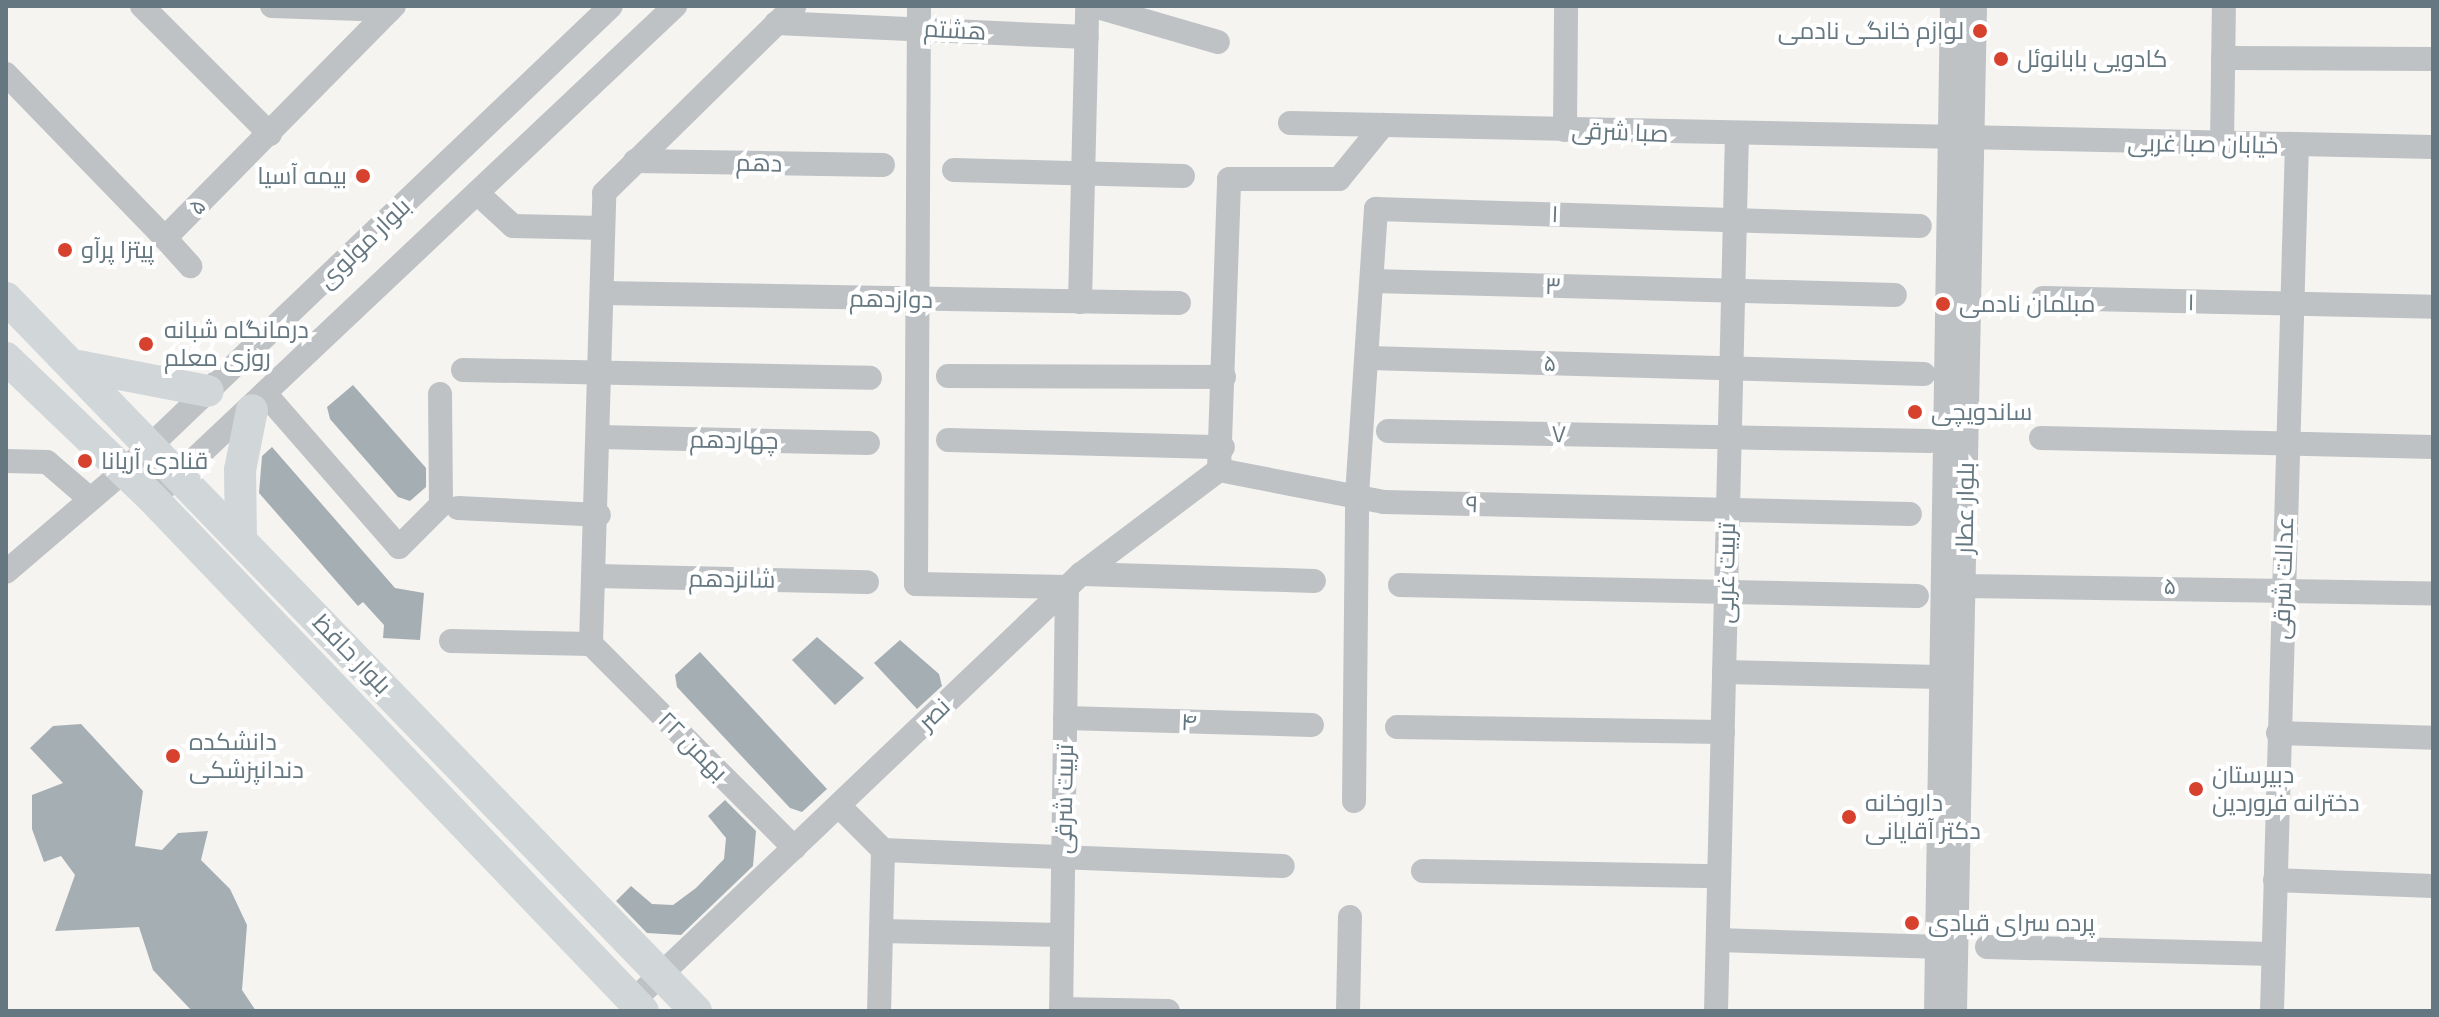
<!DOCTYPE html>
<meta charset="utf-8">
<style>
body{margin:0}
#map{position:relative;width:2439px;height:1017px;overflow:hidden;background:#f5f4f1;font-family:"IBM Plex Sans",Cairo,sans-serif}
div>[style]{position:absolute}
.building>*{inset:0;background:#a5aeb2}
.minor>*{height:24px;margin:-12px;padding:0 12px;transform-origin:12px;border-radius:12px;background:#bec2c5}
.major>*{height:32px;margin:-16px;padding:0 16px;transform-origin:16px;border-radius:16px;background:#d1d6d9}
.dots>*{width:22px;height:22px;translate:-50% -50%;box-sizing:border-box;border:4px solid #fff;border-radius:50%}
span{translate:-50% -50%;white-space:nowrap;text-align:center;line-height:1.15;-webkit-text-stroke:8px #fff;paint-order:stroke}
.street-label{font-size:24px;color:#657780}
.poi-label{font-size:24px;color:#657780}
.right{translate:-100% -50%;text-align:right}
.left{translate:0 -50%;text-align:left}
.frame{position:absolute;inset:0;border:8px solid #657780;pointer-events:none}
</style>
<div id="map">
<div class="building">
<div style="clip-path:polygon(353px 385px,426px 468px,426px 487px,410px 501px,398px 497px,330px 419px,327px 407px)"></div>
<div style="clip-path:polygon(272px 447px,395px 588px,424px 593px,420px 640px,383px 638px,384px 625px,363px 602px,358px 606px,259px 493px,262px 456px)"></div>
<div style="clip-path:polygon(817px 637px,864px 678px,835px 705px,792px 660px)"></div>
<div style="clip-path:polygon(900px 640px,939px 674px,942px 686px,917px 709px,874px 663px)"></div>
<div style="clip-path:polygon(700px 652px,827px 789px,802px 812px,790px 808px,677px 687px,675px 675px)"></div>
<div style="clip-path:polygon(81px 724px,143px 791px,135px 846px,162px 850px,178px 833px,208px 831px,201px 860px,230px 889px,247px 925px,242px 990px,256px 1011px,192px 1011px,153px 970px,139px 927px,55px 931px,75px 875px,61px 856px,44px 862px,32px 829px,32px 795px,63px 783px,30px 748px,53px 726px)"></div>
<div style="clip-path:polygon(725px 800px,756px 831px,753px 866px,681px 935px,647px 933px,616px 901px,631px 886px,652px 904px,673px 905px,696px 888px,724px 859px,726px 838px,708px 816px)"></div>
</div>
<div class="minor">
<div style="left:142px;top:6px;width:181px;rotate:45deg"></div>
<div style="left:272px;top:6px;width:118px;rotate:1.9deg"></div>
<div style="left:919px;top:6px;width:578px;rotate:90.3deg"></div>
<div style="left:916px;top:584px;width:151px;rotate:1.1deg"></div>
<div style="left:1067px;top:587px;width:424px;rotate:90.8deg"></div>
<div style="left:1094px;top:6px;width:129px;rotate:16.2deg"></div>
<div style="left:776px;top:23px;width:311px;rotate:2.6deg"></div>
<div style="left:2223px;top:58px;width:210px;rotate:0.3deg"></div>
<div style="left:6px;top:74px;width:228px;rotate:45.9deg"></div>
<div style="left:165px;top:238px;width:326px;rotate:-45.4deg"></div>
<div style="left:1290px;top:123px;width:1143px;rotate:1.2deg"></div>
<div style="left:1565px;top:130px;width:124px;rotate:-89.5deg"></div>
<div style="left:2222px;top:144px;width:138px;rotate:-89.2deg"></div>
<div style="left:635px;top:161px;width:248px;rotate:0.9deg"></div>
<div style="left:954px;top:170px;width:229px;rotate:1.5deg"></div>
<div style="left:477px;top:193px;width:49px;rotate:42.5deg"></div>
<div style="left:513px;top:226px;width:90px;rotate:1.3deg"></div>
<div style="left:165px;top:238px;width:38px;rotate:48deg"></div>
<div style="left:1372px;top:281px;width:523px;rotate:1.53deg"></div>
<div style="left:603px;top:293px;width:576px;rotate:0.99deg"></div>
<div style="left:2043px;top:298px;width:390px;rotate:1.3deg"></div>
<div style="left:1080px;top:302px;width:296px;rotate:-88.6deg"></div>
<div style="left:1369px;top:358px;width:555px;rotate:1.65deg"></div>
<div style="left:463px;top:370px;width:407px;rotate:1.1deg"></div>
<div style="left:948px;top:376px;width:276px;rotate:0.2deg"></div>
<div style="left:268px;top:397px;width:199px;rotate:48.9deg"></div>
<div style="left:399px;top:547px;width:59px;rotate:-45deg"></div>
<div style="left:441px;top:505px;width:111px;rotate:-90.5deg"></div>
<div style="left:1388px;top:431px;width:541px;rotate:1.06deg"></div>
<div style="left:600px;top:437px;width:268px;rotate:1.3deg"></div>
<div style="left:2041px;top:438px;width:392px;rotate:1.3deg"></div>
<div style="left:948px;top:440px;width:275px;rotate:1.5deg"></div>
<div style="left:6px;top:461px;width:41px;rotate:1.4deg"></div>
<div style="left:47px;top:462px;width:57px;rotate:40.7deg"></div>
<div style="left:1219px;top:470px;width:168px;rotate:11deg"></div>
<div style="left:1384px;top:502px;width:526px;rotate:1.31deg"></div>
<div style="left:1219px;top:470px;width:291px;rotate:-88deg"></div>
<div style="left:1229px;top:179px;width:110px"></div>
<div style="left:1339px;top:179px;width:70px;rotate:-50.8deg"></div>
<div style="left:166px;top:486px;width:700px;rotate:-43.32deg"></div>
<div style="left:458px;top:508px;width:141px;rotate:2.8deg"></div>
<div style="left:6px;top:572px;width:155px;rotate:-40.6deg"></div>
<div style="left:124px;top:471px;width:673px;rotate:-43.68deg"></div>
<div style="left:1081px;top:574px;width:233px;rotate:1.7deg"></div>
<div style="left:597px;top:576px;width:270px;rotate:1.3deg"></div>
<div style="left:1400px;top:585px;width:517px;rotate:1.22deg"></div>
<div style="left:1963px;top:586px;width:470px;rotate:0.9deg"></div>
<div style="left:451px;top:641px;width:140px;rotate:1.2deg"></div>
<div style="left:591px;top:644px;width:451px;rotate:-88.3deg"></div>
<div style="left:604px;top:193px;width:267px;rotate:-44.5deg"></div>
<div style="left:591px;top:644px;width:288px;rotate:45.1deg"></div>
<div style="left:1724px;top:672px;width:216px;rotate:1.3deg"></div>
<div style="left:1065px;top:718px;width:247px;rotate:1.6deg"></div>
<div style="left:1397px;top:727px;width:326px;rotate:0.9deg"></div>
<div style="left:2278px;top:733px;width:155px;rotate:1.8deg"></div>
<div style="left:1354px;top:801px;width:306px;rotate:-89.4deg"></div>
<div style="left:1357px;top:495px;width:287px;rotate:-86.2deg"></div>
<div style="left:1376px;top:209px;width:544px;rotate:1.79deg"></div>
<div style="left:839px;top:806px;width:62px;rotate:45deg"></div>
<div style="left:883px;top:850px;width:161px;rotate:91.4deg"></div>
<div style="left:883px;top:850px;width:400px;rotate:2.3deg"></div>
<div style="left:1423px;top:871px;width:296px;rotate:1deg"></div>
<div style="left:2275px;top:880px;width:158px;rotate:2.2deg"></div>
<div style="left:881px;top:931px;width:181px;rotate:1.3deg"></div>
<div style="left:1718px;top:940px;width:217px;rotate:1.8deg"></div>
<div style="left:1987px;top:947px;width:286px;rotate:1.4deg"></div>
<div style="left:633px;top:1001px;width:619px;rotate:-43.63deg"></div>
<div style="left:1081px;top:574px;width:173px;rotate:-37deg"></div>
<div style="left:1061px;top:1009px;width:107px;rotate:1.1deg"></div>
<div style="left:1348px;top:1011px;width:94px;rotate:-88.8deg"></div>
<div style="left:1716px;top:1011px;width:876px;rotate:-88.63deg"></div>
<div style="left:1936px;top:1011px;width:1005px;rotate:-89.09deg"></div>
<div style="left:1955px;top:1011px;width:1005px;rotate:-88.86deg"></div>
<div style="left:2272px;top:1011px;width:866px;rotate:-88.35deg"></div>
</div>
<div class="major">
<div style="left:6px;top:298px;width:992px;rotate:45.94deg"></div>
<div style="left:6px;top:358px;width:202px;rotate:43.8deg"></div>
<div style="left:152px;top:498px;width:710px;rotate:46.26deg"></div>
<div style="left:78px;top:366px;width:132px;rotate:10.9deg"></div>
<div style="left:241px;top:539px;width:69px;rotate:-90.8deg"></div>
<div style="left:240px;top:470px;width:61px;rotate:-78.7deg"></div>
</div>
<div class="dots">
<div style="left:1980px;top:31px;background:#d7422f"></div>
<div style="left:2001px;top:59px;background:#d7422f"></div>
<div style="left:363px;top:176px;background:#d7422f"></div>
<div style="left:65px;top:250px;background:#d7422f"></div>
<div style="left:1943px;top:304px;background:#d7422f"></div>
<div style="left:146px;top:344px;background:#d7422f"></div>
<div style="left:1915px;top:412px;background:#d7422f"></div>
<div style="left:85px;top:461px;background:#d7422f"></div>
<div style="left:173px;top:756px;background:#d7422f"></div>
<div style="left:2196px;top:789px;background:#d7422f"></div>
<div style="left:1849px;top:817px;background:#d7422f"></div>
<div style="left:1912px;top:923px;background:#d7422f"></div>
</div>
<div class="street-label">
<span style="left:955px;top:30px;rotate:3deg">هشتم</span>
<span style="left:1620px;top:132px;rotate:2deg">صبا شرقی</span>
<span style="left:2203px;top:144px;rotate:1deg">خیابان صبا غربی</span>
<span style="left:759px;top:163px;rotate:1deg">دهم</span>
<span style="left:197px;top:206px;rotate:-45deg">۵</span>
<span style="left:1555px;top:214px;rotate:2deg">۱</span>
<span style="left:364px;top:243px;rotate:-44deg">بلوار مولوی</span>
<span style="left:1553px;top:286px;rotate:1deg">۳</span>
<span style="left:891px;top:299px;rotate:1deg">دوازدهم</span>
<span style="left:2191px;top:302px;rotate:1deg">۱</span>
<span style="left:1550px;top:363px;rotate:1deg">۵</span>
<span style="left:1559px;top:434px;rotate:1deg">۷</span>
<span style="left:734px;top:440px;rotate:1deg">چهاردهم</span>
<span style="left:1472px;top:504px;rotate:2deg">۹</span>
<span style="left:1965px;top:508px;rotate:-89deg">بلوار عطار</span>
<span style="left:1726px;top:573px;rotate:-89deg">تربیت غربی</span>
<span style="left:2283px;top:578px;rotate:-88deg">عدالت شرقی</span>
<span style="left:732px;top:579px;rotate:1deg">شانزدهم</span>
<span style="left:2170px;top:586px;rotate:1deg">۵</span>
<span style="left:352px;top:654px;rotate:46deg">بلوار حافظ</span>
<span style="left:934px;top:714px;rotate:-44deg">نصر</span>
<span style="left:1189px;top:722px;rotate:2deg">۴</span>
<span style="left:693px;top:746px;rotate:45deg">۲۲ بهمن</span>
<span style="left:1064px;top:799px;rotate:-89deg">تربیت شرقی</span>
</div>
<div class="poi-label">
<span class="right" style="left:1964px;top:31px">لوازم خانگی نادمی</span>
<span class="left" style="left:2017px;top:59px">کادویی بابانوئل</span>
<span class="right" style="left:347px;top:176px">بیمه آسیا</span>
<span class="left" style="left:81px;top:250px">پیتزا پرآو</span>
<span class="left" style="left:1959px;top:304px">مبلمان نادمی</span>
<span class="left" style="left:164px;top:344px">درمانگاه شبانه<br>روزی معلم</span>
<span class="left" style="left:1931px;top:412px">ساندویچی</span>
<span class="left" style="left:101px;top:461px">قنادی آریانا</span>
<span class="left" style="left:189px;top:756px">دانشکده<br>دندانپزشکی</span>
<span class="left" style="left:2212px;top:789px">دبیرستان<br>دخترانه فروردین</span>
<span class="left" style="left:1865px;top:817px">داروخانه<br>دکتر آقایانی</span>
<span class="left" style="left:1928px;top:923px">پرده سرای قبادی</span>
</div>
<div class="frame"></div>
</div>
